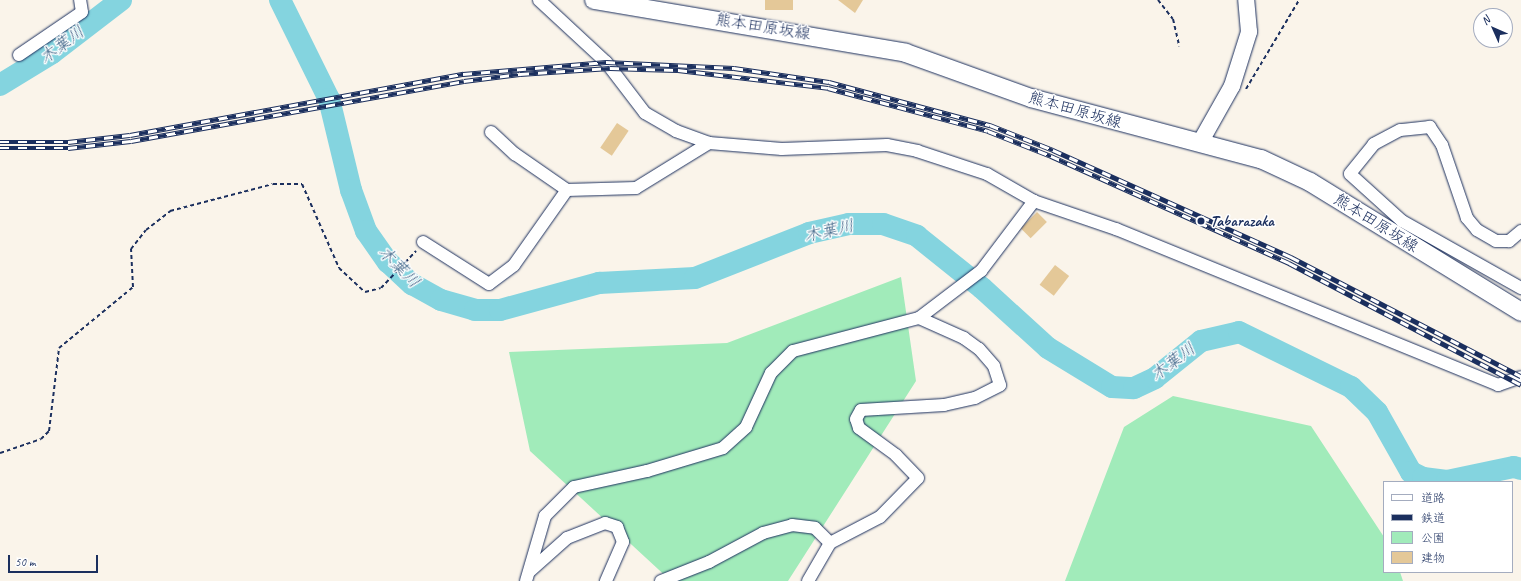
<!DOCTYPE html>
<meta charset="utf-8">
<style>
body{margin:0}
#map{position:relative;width:1521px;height:581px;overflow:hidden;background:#faf4ea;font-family:Caveat,"Klee One",sans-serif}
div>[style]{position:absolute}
.green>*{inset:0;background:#a1ebba}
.river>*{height:22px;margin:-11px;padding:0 11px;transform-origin:11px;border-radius:11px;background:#84d4df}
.building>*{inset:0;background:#e4c898;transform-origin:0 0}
.path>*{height:2px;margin-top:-1px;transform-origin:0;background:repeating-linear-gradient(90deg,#1b2f5e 0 4px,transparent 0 7px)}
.roads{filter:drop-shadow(0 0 1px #1b2f5e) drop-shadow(0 0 1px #1b2f5e)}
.street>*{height:12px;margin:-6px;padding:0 6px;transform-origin:6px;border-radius:6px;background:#fff}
.secondary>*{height:16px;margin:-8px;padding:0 8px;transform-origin:8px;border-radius:8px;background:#fff}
.primary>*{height:18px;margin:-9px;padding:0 9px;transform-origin:9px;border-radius:9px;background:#fff}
.rail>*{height:4.5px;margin-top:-2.25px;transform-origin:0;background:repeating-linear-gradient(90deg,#fff 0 9px,#1b2f5e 0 18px);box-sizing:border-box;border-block:1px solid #1b2f5e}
.dots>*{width:11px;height:11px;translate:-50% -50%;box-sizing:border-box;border:2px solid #fff;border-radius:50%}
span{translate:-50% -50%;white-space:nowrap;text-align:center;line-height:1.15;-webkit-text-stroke:3px #fff;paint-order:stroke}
.street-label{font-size:16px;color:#1b2f5e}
.poi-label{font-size:16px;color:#1b2f5e;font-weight:700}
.left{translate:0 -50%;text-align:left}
.water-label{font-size:17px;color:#3a6185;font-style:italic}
.legend{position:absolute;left:1383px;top:481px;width:130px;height:92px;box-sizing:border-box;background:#fff;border:1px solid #a4acbf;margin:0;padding:5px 7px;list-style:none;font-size:12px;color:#1b2f5e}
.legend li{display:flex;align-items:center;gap:8px;height:20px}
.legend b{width:20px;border:1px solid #a4acbf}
.north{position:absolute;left:1473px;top:8px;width:40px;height:40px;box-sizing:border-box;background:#fff;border:1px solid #a4acbf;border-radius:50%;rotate:315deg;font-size:11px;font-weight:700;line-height:16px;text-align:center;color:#1b2f5e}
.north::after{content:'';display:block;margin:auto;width:14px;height:18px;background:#1b2f5e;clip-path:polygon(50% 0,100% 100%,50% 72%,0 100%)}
.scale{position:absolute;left:8px;top:555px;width:90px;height:18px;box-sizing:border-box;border:2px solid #1b2f5e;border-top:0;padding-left:5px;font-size:12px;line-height:14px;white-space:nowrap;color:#1b2f5e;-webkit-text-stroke:3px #fff;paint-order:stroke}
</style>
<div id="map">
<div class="green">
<div style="clip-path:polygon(901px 277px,916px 381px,788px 581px,671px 581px,530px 451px,509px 352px,727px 343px)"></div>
<div style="clip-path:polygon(1173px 396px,1311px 426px,1384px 537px,1384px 572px,1400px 572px,1403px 581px,1065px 581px,1124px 427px)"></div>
</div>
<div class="river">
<div style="left:280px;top:0;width:110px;rotate:63.7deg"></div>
<div style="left:329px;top:99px;width:94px;rotate:76.4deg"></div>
<div style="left:351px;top:190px;width:44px;rotate:69.9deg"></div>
<div style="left:366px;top:231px;width:38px;rotate:55deg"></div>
<div style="left:388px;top:262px;width:33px;rotate:43deg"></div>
<div style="left:412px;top:284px;width:33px;rotate:29deg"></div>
<div style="left:441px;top:300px;width:35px;rotate:16deg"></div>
<div style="left:475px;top:310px;width:25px"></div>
<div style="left:500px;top:310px;width:103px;rotate:-15.3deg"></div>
<div style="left:599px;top:283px;width:96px;rotate:-3deg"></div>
<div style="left:695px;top:278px;width:123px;rotate:-21.5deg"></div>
<div style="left:809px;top:233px;width:41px;rotate:-12.7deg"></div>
<div style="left:849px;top:224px;width:34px"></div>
<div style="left:883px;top:224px;width:36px;rotate:19deg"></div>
<div style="left:917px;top:236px;width:83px;rotate:38.7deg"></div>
<div style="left:982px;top:288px;width:89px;rotate:42.3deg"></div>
<div style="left:1048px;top:348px;width:75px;rotate:31.4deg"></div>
<div style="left:1112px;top:387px;width:22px;rotate:3deg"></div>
<div style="left:1134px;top:388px;width:23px;rotate:-25deg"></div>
<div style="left:1155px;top:378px;width:59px;rotate:-38.8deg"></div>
<div style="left:1201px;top:341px;width:39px;rotate:-13deg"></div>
<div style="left:1239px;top:332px;width:125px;rotate:26.2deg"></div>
<div style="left:1351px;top:387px;width:36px;rotate:44deg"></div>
<div style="left:1377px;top:412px;width:69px;rotate:60.5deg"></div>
<div style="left:1411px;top:472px;width:13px;rotate:27deg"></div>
<div style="left:1423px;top:478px;width:24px;rotate:7deg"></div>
<div style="left:1447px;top:481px;width:68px;rotate:-11.8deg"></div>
<div style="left:1514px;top:467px;width:7px;rotate:16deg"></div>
<div style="left:0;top:85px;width:61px;rotate:-31.6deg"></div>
<div style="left:52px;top:53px;width:87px;rotate:-37.5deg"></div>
</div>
<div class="building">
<div style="left:765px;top:0;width:28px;height:10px"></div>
<div style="clip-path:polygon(838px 0,863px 0,855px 13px)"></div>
<div style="left:617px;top:123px;width:14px;height:30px;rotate:34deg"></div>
<div style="left:1037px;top:212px;width:14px;height:23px;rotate:45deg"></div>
<div style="left:1055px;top:265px;width:18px;height:25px;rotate:38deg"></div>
</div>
<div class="path">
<div style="left:1158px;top:0;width:24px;rotate:52deg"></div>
<div style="left:1173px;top:19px;width:28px;rotate:77deg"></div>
<div style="left:1246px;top:89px;width:104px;rotate:-59.2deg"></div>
<div style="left:0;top:453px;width:43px;rotate:-18.9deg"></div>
<div style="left:41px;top:439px;width:11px;rotate:-45deg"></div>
<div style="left:49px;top:431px;width:84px;rotate:-83.1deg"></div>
<div style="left:59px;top:348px;width:96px;rotate:-39.5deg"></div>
<div style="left:133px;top:287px;width:38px;rotate:-93deg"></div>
<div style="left:131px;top:249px;width:24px;rotate:-52deg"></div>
<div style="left:146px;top:230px;width:31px;rotate:-38deg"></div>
<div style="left:170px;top:211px;width:106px;rotate:-14.7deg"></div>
<div style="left:273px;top:184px;width:29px"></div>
<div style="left:302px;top:184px;width:92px;rotate:66.2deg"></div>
<div style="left:339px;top:268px;width:35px;rotate:43deg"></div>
<div style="left:365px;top:292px;width:16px;rotate:-14deg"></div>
<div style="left:381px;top:288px;width:51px;rotate:-46.6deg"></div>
</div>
<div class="roads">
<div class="street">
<div style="left:539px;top:0;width:91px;rotate:42.8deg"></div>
<div style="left:606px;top:62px;width:64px;rotate:52.6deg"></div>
<div style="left:645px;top:113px;width:36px;rotate:30deg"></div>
<div style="left:676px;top:131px;width:35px;rotate:20deg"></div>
<div style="left:709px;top:143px;width:73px;rotate:4.7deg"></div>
<div style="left:782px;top:149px;width:105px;rotate:-2.2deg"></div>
<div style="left:887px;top:145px;width:31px;rotate:11deg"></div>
<div style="left:917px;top:151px;width:74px;rotate:18.2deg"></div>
<div style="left:987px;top:174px;width:54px;rotate:29.9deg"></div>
<div style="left:1034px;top:201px;width:87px;rotate:18.9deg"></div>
<div style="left:1116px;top:229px;width:413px;rotate:22.2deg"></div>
<div style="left:1498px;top:385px;width:24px;rotate:-19deg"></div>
<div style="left:19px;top:55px;width:76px;rotate:-34.3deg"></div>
<div style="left:82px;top:12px;width:12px;rotate:-99deg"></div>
<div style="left:491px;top:132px;width:33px;rotate:43deg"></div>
<div style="left:515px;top:154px;width:63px;rotate:34.7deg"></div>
<div style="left:567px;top:190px;width:69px;rotate:-1.7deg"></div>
<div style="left:636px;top:188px;width:86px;rotate:-31.7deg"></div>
<div style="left:1521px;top:231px;width:16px;rotate:140deg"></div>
<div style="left:1509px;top:241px;width:13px;rotate:180deg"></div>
<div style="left:1496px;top:241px;width:22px;rotate:-150deg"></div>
<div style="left:1477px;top:230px;width:16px;rotate:-130deg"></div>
<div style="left:1467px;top:218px;width:77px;rotate:-108.9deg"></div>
<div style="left:1442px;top:145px;width:22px;rotate:-124deg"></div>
<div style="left:1430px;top:127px;width:30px;rotate:174deg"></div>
<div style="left:1400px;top:130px;width:30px;rotate:152deg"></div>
<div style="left:1374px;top:144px;width:38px;rotate:129deg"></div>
<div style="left:1350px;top:174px;width:70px;rotate:42.1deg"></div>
<div style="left:1402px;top:221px;width:137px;rotate:29.4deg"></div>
<div style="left:423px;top:242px;width:78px;rotate:32.5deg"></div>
<div style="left:489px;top:284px;width:31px;rotate:-37deg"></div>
<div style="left:514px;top:265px;width:92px;rotate:-54.8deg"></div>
<div style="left:530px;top:571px;width:50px;rotate:-41.7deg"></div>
<div style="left:567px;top:538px;width:41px;rotate:-21.5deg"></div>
<div style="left:605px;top:523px;width:13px;rotate:18deg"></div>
<div style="left:617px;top:527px;width:16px;rotate:68deg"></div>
<div style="left:623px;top:542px;width:43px;rotate:113.6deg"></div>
<div style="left:526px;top:581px;width:68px;rotate:-73.7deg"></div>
<div style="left:545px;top:516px;width:41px;rotate:-45deg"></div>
<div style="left:574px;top:487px;width:75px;rotate:-12.4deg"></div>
<div style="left:647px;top:471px;width:79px;rotate:-16.8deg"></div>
<div style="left:723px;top:448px;width:31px;rotate:-42deg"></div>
<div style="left:746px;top:427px;width:60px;rotate:-65.2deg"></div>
<div style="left:771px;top:373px;width:31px;rotate:-45deg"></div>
<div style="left:793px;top:351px;width:130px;rotate:-14.7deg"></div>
<div style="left:919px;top:318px;width:78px;rotate:-37.2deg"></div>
<div style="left:981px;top:271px;width:88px;rotate:-52.9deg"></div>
<div style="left:661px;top:581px;width:52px;rotate:-21.6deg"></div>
<div style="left:709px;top:562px;width:61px;rotate:-28.2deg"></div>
<div style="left:763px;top:533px;width:30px;rotate:-15deg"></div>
<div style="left:792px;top:525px;width:23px;rotate:7deg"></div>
<div style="left:815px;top:528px;width:21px;rotate:45deg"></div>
<div style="left:808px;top:581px;width:44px;rotate:-59.9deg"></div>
<div style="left:830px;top:543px;width:56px;rotate:-27.5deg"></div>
<div style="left:880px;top:517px;width:54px;rotate:-45.7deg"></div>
<div style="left:918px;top:478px;width:32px;rotate:-134deg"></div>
<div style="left:896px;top:455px;width:46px;rotate:-143.9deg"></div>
<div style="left:859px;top:428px;width:9px;rotate:-108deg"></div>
<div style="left:856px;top:419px;width:10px;rotate:-61deg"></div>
<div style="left:861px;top:410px;width:83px;rotate:-3.4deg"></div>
<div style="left:944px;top:405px;width:32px;rotate:-13deg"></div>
<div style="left:975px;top:398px;width:28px;rotate:-27deg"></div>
<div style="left:1000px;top:385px;width:20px;rotate:-108deg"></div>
<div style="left:994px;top:366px;width:23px;rotate:-131deg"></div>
<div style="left:979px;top:349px;width:19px;rotate:-144deg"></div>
<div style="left:964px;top:338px;width:49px;rotate:-156deg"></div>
</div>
<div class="secondary">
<div style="left:1201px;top:141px;width:63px;rotate:-60.6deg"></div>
<div style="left:1232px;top:86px;width:57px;rotate:-72.5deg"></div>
<div style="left:1249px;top:32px;width:32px;rotate:-95deg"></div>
</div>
<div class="primary">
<div style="left:594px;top:0;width:316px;rotate:9.6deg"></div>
<div style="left:906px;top:53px;width:133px;rotate:19.8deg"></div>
<div style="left:1031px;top:98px;width:238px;rotate:14.9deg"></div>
<div style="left:1261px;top:159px;width:54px;rotate:25.1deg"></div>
<div style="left:1310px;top:182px;width:248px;rotate:31.6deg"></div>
</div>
</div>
<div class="rail">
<div style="left:0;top:142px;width:68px"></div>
<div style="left:68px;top:142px;width:62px;rotate:-6.4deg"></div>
<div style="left:130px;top:135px;width:339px;rotate:-10.4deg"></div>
<div style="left:463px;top:74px;width:144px;rotate:-4.8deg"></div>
<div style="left:606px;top:62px;width:128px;rotate:2.7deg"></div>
<div style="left:734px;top:68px;width:96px;rotate:8.4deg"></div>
<div style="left:829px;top:82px;width:167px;rotate:15deg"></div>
<div style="left:990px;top:125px;width:68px;rotate:21.6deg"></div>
<div style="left:1053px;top:150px;width:261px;rotate:24.2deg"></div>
<div style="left:1291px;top:257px;width:259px;rotate:27.4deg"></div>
<div style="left:0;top:148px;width:68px"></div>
<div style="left:68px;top:148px;width:63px;rotate:-6.3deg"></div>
<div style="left:131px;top:141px;width:338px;rotate:-10.2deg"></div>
<div style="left:464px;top:81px;width:56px;rotate:-7.1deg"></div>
<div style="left:520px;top:74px;width:90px;rotate:-3.8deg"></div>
<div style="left:610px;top:68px;width:68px;rotate:1.7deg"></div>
<div style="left:678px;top:70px;width:151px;rotate:6.8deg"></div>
<div style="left:828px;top:88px;width:166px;rotate:15deg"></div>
<div style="left:988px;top:131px;width:68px;rotate:21.6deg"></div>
<div style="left:1051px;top:156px;width:261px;rotate:24.2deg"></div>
<div style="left:1289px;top:263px;width:262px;rotate:27.7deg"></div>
</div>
<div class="dots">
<div style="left:1201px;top:221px;background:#1b2f5e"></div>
</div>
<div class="street-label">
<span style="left:763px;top:27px;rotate:9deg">熊本田原坂線</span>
<span style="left:1075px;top:110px;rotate:16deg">熊本田原坂線</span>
<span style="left:1376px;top:223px;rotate:32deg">熊本田原坂線</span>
</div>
<div class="poi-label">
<span class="left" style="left:1210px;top:221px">Tabarazaka</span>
</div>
<div class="water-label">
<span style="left:62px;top:45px;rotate:-37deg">木葉川</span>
<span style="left:829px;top:231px;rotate:-13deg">木葉川</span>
<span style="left:399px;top:267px;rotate:45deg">木葉川</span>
<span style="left:1173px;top:362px;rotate:-37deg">木葉川</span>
</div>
<ul class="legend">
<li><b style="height:5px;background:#fff"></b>道路</li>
<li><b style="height:5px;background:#1b2f5e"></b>鉄道</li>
<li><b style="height:11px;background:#a1ebba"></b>公園</li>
<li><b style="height:11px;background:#e4c898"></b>建物</li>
</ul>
<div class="north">N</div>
<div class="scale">50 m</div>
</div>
